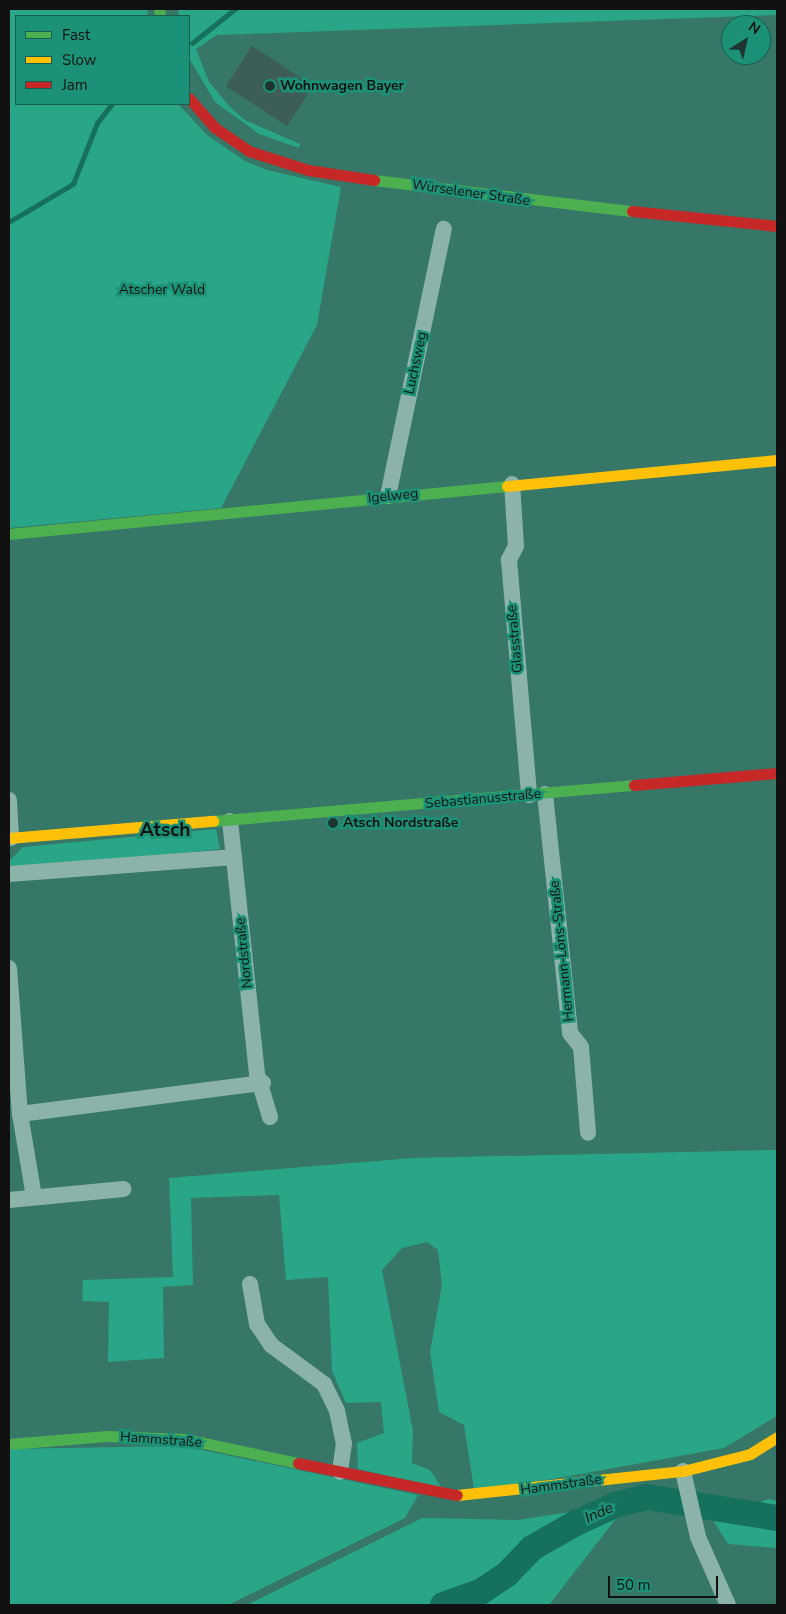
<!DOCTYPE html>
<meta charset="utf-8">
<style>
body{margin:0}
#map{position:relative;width:786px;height:1614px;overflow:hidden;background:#367768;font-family:"Nunito Sans",sans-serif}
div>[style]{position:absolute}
.green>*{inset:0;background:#29a688}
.stream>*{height:4.5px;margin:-2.25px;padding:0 2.25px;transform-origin:2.25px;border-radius:2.25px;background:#15715d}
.river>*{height:26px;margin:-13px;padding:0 13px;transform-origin:13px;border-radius:13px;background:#15715d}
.building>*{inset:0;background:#3d5e57;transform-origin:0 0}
.street>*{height:16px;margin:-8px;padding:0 8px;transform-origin:8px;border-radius:8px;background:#8cb3aa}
.fast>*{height:11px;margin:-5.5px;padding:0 5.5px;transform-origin:5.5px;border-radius:5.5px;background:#4caf50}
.slow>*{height:11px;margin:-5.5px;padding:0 5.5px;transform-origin:5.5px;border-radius:5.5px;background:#ffc107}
.jam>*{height:11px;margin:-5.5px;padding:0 5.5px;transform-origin:5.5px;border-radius:5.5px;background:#c62828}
.dots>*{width:14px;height:14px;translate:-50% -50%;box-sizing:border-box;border:2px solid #1b9277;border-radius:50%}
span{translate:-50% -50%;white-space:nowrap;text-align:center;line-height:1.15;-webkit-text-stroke:5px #1b9277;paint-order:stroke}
.poi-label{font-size:14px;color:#111;font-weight:700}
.left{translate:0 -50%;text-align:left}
.street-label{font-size:14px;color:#111}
.park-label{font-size:14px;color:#111}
.water-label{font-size:15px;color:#111;font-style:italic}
.district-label{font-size:19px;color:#111;font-weight:700}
.frame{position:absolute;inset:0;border:10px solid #111;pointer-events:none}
.legend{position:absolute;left:15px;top:15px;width:175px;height:90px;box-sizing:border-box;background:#1b9277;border:1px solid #175e4e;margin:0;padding:6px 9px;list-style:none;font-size:15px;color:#111}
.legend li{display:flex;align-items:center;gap:10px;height:25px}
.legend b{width:25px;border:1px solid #175e4e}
.north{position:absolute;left:721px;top:15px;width:50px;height:50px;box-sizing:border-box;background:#1b9277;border:1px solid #175e4e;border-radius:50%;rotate:35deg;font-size:14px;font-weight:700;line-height:20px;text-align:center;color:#111}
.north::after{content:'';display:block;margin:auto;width:18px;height:22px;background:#1e352f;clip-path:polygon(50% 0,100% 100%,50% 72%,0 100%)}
.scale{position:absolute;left:608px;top:1576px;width:110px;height:22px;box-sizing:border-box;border:2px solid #111;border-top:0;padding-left:6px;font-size:15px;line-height:18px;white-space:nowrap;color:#111;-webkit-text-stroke:4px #1b9277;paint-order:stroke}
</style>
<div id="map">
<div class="green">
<div style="clip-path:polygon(9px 9px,147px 9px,148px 16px,16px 16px,16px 104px,178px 104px,207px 135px,245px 161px,267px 170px,341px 187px,317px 325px,221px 508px,9px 528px)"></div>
<div style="clip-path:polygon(178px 9px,777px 9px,777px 15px,217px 35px,196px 49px,209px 82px,230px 107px,245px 120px,300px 144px,299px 148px,259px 134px,215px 102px,189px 58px,189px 16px,179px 16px)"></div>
<div style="clip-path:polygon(216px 829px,220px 849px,12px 871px,9px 861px,23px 847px)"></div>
<div style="clip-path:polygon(777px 1150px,777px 1416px,724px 1448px,553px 1479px,474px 1489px,464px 1425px,439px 1412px,430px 1352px,442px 1285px,438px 1250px,427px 1242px,402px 1248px,382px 1270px,413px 1431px,412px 1463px,430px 1470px,442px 1488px,358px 1469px,357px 1443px,384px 1433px,381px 1402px,346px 1403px,332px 1371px,328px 1277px,286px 1280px,279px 1195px,191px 1198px,193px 1285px,163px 1287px,164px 1358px,108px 1362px,109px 1302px,82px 1301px,83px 1280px,173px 1277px,169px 1178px,413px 1158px)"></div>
<div style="clip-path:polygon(183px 1446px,418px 1495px,405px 1518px,228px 1605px,9px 1605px,9px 1449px)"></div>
<div style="clip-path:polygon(769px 1499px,777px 1501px,777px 1548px,728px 1544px,700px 1500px,755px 1504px)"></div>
<div style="clip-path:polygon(628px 1503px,549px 1605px,247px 1605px,422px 1518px,518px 1520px)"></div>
</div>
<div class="stream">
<div style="left:192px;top:43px;width:55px;rotate:-38.3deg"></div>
<div style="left:9px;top:222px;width:74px;rotate:-30.7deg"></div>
<div style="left:73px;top:184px;width:66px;rotate:-68.5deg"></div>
<div style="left:97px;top:123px;width:24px;rotate:-52deg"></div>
</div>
<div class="river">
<div style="left:443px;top:1605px;width:41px;rotate:-19.7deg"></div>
<div style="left:482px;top:1591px;width:30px;rotate:-34deg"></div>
<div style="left:507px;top:1574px;width:36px;rotate:-46deg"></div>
<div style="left:532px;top:1548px;width:51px;rotate:-29.6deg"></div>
<div style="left:576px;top:1523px;width:43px;rotate:-24.8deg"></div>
<div style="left:615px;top:1505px;width:33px;rotate:-14deg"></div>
<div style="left:647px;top:1497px;width:132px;rotate:9.2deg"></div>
</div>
<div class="building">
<div style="left:252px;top:46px;width:73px;height:48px;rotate:33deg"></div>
</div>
<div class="street">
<div style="left:512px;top:484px;width:62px;rotate:86.3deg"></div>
<div style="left:516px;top:546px;width:16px;rotate:117deg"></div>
<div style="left:509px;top:560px;width:236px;rotate:85.1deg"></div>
<div style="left:388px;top:496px;width:273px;rotate:-78.2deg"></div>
<div style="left:545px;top:794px;width:240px;rotate:84deg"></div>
<div style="left:570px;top:1033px;width:18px;rotate:52deg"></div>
<div style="left:581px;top:1047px;width:86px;rotate:85.3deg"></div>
<div style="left:9px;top:800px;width:38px;rotate:87deg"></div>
<div style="left:230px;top:821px;width:254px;rotate:83.9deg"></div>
<div style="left:257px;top:1074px;width:45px;rotate:73.2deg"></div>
<div style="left:9px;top:874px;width:226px;rotate:-4.3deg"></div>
<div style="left:9px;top:968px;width:146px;rotate:85.7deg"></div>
<div style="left:20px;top:1114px;width:84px;rotate:80.4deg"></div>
<div style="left:20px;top:1114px;width:245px;rotate:-7.3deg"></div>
<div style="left:9px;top:1200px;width:115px;rotate:-5.5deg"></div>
<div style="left:250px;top:1284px;width:41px;rotate:80.1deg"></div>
<div style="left:257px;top:1324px;width:25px;rotate:56deg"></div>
<div style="left:271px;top:1345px;width:66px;rotate:36.3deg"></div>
<div style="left:324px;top:1384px;width:30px;rotate:64deg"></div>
<div style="left:337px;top:1411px;width:33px;rotate:78deg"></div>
<div style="left:344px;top:1443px;width:29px;rotate:98deg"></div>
<div style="left:683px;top:1471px;width:68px;rotate:77.2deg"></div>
<div style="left:698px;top:1537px;width:74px;rotate:66.2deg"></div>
</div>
<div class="fast">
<div style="left:159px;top:9px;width:7px;rotate:82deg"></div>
<div style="left:374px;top:180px;width:260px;rotate:6.9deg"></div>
<div style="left:9px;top:534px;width:500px;rotate:-5.51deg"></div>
<div style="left:213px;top:821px;width:423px;rotate:-4.9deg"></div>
<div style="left:9px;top:1444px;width:98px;rotate:-4.7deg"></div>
<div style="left:107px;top:1436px;width:78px;rotate:2.2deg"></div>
<div style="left:185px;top:1439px;width:116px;rotate:12deg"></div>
</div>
<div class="slow">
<div style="left:507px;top:486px;width:271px;rotate:-5.5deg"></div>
<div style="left:9px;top:838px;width:205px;rotate:-4.8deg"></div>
<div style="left:457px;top:1495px;width:227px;rotate:-6.1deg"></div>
<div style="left:683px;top:1471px;width:69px;rotate:-14.2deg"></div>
<div style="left:750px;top:1454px;width:32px;rotate:-32deg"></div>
</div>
<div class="jam">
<div style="left:189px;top:98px;width:38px;rotate:49deg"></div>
<div style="left:214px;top:127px;width:42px;rotate:34.4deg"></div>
<div style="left:249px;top:151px;width:62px;rotate:17.9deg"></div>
<div style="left:308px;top:170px;width:67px;rotate:8.6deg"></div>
<div style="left:632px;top:211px;width:146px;rotate:5.9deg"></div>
<div style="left:634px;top:785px;width:144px;rotate:-4.8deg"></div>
<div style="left:298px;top:1463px;width:162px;rotate:11.4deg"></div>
</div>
<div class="dots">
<div style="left:270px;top:86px;background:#1e352f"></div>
<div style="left:333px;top:823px;background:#1e352f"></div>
</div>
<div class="poi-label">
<span class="left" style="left:280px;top:86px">Wohnwagen Bayer</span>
<span class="left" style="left:343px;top:823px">Atsch Nordstraße</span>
</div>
<div class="street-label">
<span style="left:471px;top:193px;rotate:8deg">Würselener Straße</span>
<span style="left:416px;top:363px;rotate:-78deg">Luchsweg</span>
<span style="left:393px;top:496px;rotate:-6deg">Igelweg</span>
<span style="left:515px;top:639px;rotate:-95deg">Glasstraße</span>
<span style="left:483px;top:799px;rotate:-5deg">Sebastianusstraße</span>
<span style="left:562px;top:951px;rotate:-96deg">Hermann-Löns-Straße</span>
<span style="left:244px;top:953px;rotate:-96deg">Nordstraße</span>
<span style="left:161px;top:1440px;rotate:4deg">Hammstraße</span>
<span style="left:561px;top:1485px;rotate:-8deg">Hammstraße</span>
</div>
<div class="park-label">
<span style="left:162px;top:290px">Atscher Wald</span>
</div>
<div class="water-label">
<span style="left:599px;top:1513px;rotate:-24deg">Inde</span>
</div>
<div class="district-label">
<span style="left:165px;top:831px">Atsch</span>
</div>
<div class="frame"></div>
<ul class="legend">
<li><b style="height:6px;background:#4caf50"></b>Fast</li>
<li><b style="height:6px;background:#ffc107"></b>Slow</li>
<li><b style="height:6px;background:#c62828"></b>Jam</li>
</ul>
<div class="north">N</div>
<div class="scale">50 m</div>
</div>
